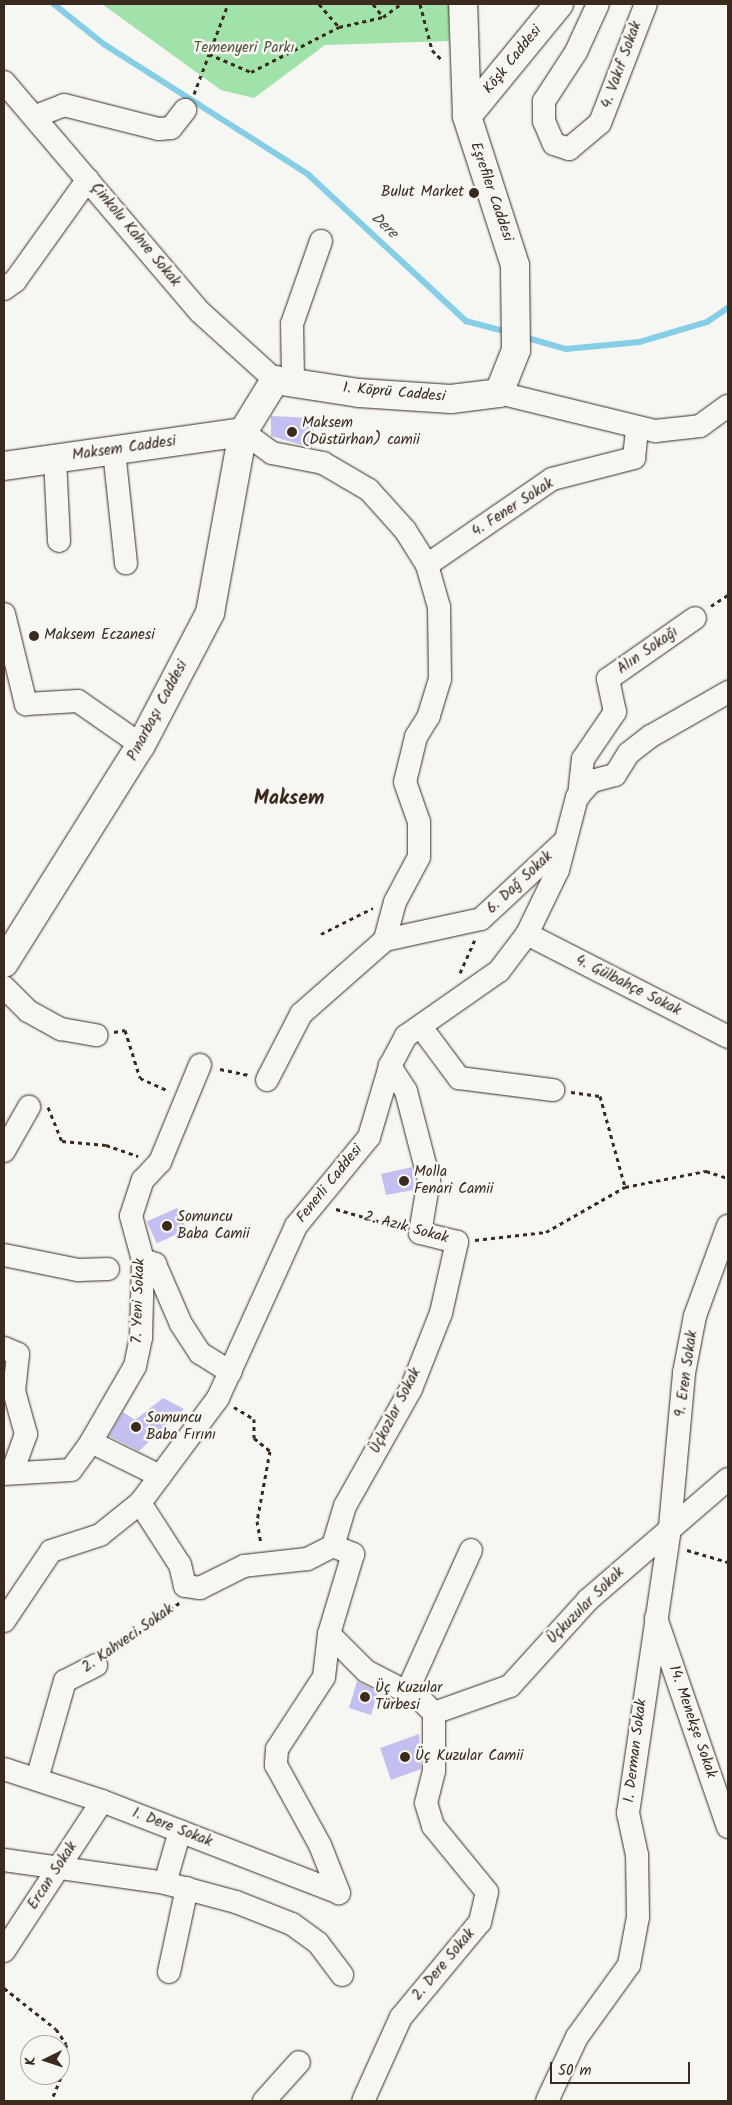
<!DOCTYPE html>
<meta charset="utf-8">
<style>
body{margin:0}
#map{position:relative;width:732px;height:2105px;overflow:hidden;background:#f6f6f2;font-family:Kalam,sans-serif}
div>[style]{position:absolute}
.green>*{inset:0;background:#a1e1aa}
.stream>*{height:5.5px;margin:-2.75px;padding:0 2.75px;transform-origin:2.75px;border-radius:2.75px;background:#85cee6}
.building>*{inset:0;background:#c3bff1;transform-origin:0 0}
.path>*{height:3px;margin-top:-1.5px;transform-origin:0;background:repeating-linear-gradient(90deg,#3b2a1e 0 4px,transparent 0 8px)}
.roads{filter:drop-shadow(0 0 1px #3b2a1e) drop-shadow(0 0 1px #3b2a1e)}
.street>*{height:22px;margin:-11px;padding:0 11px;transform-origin:11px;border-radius:11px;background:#f6f6f2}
.secondary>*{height:28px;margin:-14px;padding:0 14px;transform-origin:14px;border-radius:14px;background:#f6f6f2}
.dots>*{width:14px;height:14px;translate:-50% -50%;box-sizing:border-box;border:2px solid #f6f6f2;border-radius:50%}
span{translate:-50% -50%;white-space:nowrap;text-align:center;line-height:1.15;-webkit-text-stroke:5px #f6f6f2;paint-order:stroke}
.park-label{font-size:15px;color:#545841}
.street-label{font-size:15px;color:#3b2a1e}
.poi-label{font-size:15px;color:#3b2a1e}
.right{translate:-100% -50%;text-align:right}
.left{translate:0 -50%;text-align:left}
.water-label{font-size:16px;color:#4e5350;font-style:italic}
.district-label{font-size:20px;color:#3b2a1e;font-weight:700}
.frame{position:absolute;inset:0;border:5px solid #3b2a1e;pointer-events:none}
.north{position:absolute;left:20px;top:2035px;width:50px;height:50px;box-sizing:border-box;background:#f6f6f2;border:1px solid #aba49d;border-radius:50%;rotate:266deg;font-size:14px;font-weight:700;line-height:20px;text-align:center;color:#3b2a1e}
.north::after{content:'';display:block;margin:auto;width:18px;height:22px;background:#3b2a1e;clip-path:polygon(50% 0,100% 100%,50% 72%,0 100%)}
.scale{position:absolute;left:550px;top:2062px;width:140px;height:22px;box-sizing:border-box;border:2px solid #3b2a1e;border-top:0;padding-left:6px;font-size:15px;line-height:18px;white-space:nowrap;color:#3b2a1e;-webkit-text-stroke:4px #f6f6f2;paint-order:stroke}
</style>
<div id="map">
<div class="green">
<div style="clip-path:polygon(102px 4px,449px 4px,449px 41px,325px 45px,254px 98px,221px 90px)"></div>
</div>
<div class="stream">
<div style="left:54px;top:4px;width:64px;rotate:38.7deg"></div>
<div style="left:104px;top:44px;width:242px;rotate:32.5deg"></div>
<div style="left:308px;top:174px;width:216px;rotate:42.9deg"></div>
<div style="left:466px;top:321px;width:43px;rotate:14.7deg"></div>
<div style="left:524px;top:337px;width:44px;rotate:15.9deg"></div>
<div style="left:566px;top:349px;width:74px;rotate:-5.4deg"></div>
<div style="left:640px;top:342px;width:70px;rotate:-16.6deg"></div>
<div style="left:707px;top:322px;width:25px;rotate:-34deg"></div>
</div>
<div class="building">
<div style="clip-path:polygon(271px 416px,314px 418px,312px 448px,271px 436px)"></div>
<div style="clip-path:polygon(412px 1167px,414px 1190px,386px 1195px,381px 1174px)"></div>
<div style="left:177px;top:1208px;width:24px;height:33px;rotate:66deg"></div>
<div style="clip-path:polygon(163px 1398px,184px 1409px,139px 1451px,109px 1436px,123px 1412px,135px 1420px)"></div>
<div style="clip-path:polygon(357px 1681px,378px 1692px,371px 1715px,349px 1708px)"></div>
<div style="clip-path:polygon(419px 1734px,421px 1769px,391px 1780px,380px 1748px)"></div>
</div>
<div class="path">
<div style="left:319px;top:4px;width:30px;rotate:49deg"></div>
<div style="left:373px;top:4px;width:16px;rotate:52deg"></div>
<div style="left:420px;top:4px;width:48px;rotate:75.4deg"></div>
<div style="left:432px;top:50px;width:14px;rotate:45deg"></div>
<div style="left:209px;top:54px;width:46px;rotate:23.2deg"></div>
<div style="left:251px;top:72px;width:99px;rotate:-27.1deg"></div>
<div style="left:339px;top:27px;width:45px;rotate:-12.8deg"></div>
<div style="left:383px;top:17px;width:22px;rotate:-36deg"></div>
<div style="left:194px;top:94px;width:96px;rotate:-69.3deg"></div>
<div style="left:711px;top:606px;width:20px;rotate:-33deg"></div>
<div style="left:321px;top:934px;width:58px;rotate:-26.6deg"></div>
<div style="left:460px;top:973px;width:36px;rotate:-66deg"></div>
<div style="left:114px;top:1032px;width:11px;rotate:-10deg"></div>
<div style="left:125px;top:1030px;width:50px;rotate:72.6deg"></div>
<div style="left:140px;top:1078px;width:32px;rotate:24deg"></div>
<div style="left:220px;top:1069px;width:29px;rotate:12deg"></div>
<div style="left:571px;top:1092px;width:29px;rotate:8deg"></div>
<div style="left:600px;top:1096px;width:94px;rotate:74.6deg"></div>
<div style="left:48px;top:1107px;width:37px;rotate:68deg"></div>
<div style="left:62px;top:1141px;width:44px;rotate:5.2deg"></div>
<div style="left:106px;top:1145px;width:34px;rotate:19deg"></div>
<div style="left:336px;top:1209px;width:69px;rotate:16.1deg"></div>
<div style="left:475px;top:1240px;width:71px;rotate:-6.4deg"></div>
<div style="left:546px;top:1232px;width:91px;rotate:-29.7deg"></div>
<div style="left:625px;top:1187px;width:83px;rotate:-11.2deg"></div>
<div style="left:706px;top:1171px;width:23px;rotate:18deg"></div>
<div style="left:234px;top:1407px;width:23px;rotate:31deg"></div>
<div style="left:254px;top:1419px;width:19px;rotate:90deg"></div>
<div style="left:254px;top:1438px;width:21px;rotate:39deg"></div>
<div style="left:270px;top:1451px;width:71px;rotate:100.5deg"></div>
<div style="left:257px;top:1521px;width:23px;rotate:80deg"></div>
<div style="left:687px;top:1550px;width:43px;rotate:16.3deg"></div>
<div style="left:112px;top:1653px;width:84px;rotate:-36.7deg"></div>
<div style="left:4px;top:1988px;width:66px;rotate:38.3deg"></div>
<div style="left:56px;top:2029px;width:18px;rotate:56deg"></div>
<div style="left:66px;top:2044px;width:19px;rotate:87deg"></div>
<div style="left:67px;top:2063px;width:41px;rotate:112.8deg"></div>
</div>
<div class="roads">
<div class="street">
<div style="left:598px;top:4px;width:53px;rotate:114.6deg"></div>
<div style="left:576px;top:52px;width:59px;rotate:123.1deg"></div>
<div style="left:544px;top:101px;width:20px;rotate:90deg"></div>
<div style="left:544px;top:121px;width:25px;rotate:67deg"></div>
<div style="left:554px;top:144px;width:16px;rotate:18deg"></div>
<div style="left:569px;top:149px;width:40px;rotate:-40deg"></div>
<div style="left:600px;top:123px;width:128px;rotate:-68.9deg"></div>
<div style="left:4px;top:82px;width:302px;rotate:49.6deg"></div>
<div style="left:200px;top:312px;width:101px;rotate:42.2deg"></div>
<div style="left:36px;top:116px;width:30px;rotate:-21deg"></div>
<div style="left:64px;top:105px;width:98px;rotate:14.2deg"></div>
<div style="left:159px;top:129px;width:12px;rotate:-5deg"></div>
<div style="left:171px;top:128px;width:23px;rotate:-52deg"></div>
<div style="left:4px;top:289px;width:14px;rotate:-36deg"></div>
<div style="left:15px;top:281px;width:125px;rotate:-54.4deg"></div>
<div style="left:293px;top:379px;width:55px;rotate:-91deg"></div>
<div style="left:292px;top:324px;width:88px;rotate:-70.7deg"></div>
<div style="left:499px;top:393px;width:161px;rotate:13.7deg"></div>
<div style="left:655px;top:431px;width:45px;rotate:-6.3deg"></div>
<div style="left:700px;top:426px;width:34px;rotate:-36deg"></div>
<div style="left:243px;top:432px;width:36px;rotate:36deg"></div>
<div style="left:272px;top:453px;width:52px;rotate:11.1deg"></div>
<div style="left:323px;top:463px;width:53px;rotate:30.4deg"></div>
<div style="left:369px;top:490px;width:54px;rotate:48deg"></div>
<div style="left:405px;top:530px;width:41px;rotate:57.8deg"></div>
<div style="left:427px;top:565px;width:44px;rotate:74.1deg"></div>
<div style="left:439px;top:607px;width:72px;rotate:89.2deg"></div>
<div style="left:440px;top:679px;width:39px;rotate:107deg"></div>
<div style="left:429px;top:716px;width:25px;rotate:122deg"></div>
<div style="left:416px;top:737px;width:46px;rotate:103.7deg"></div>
<div style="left:405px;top:782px;width:42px;rotate:70.7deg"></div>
<div style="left:419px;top:822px;width:35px;rotate:90deg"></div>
<div style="left:419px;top:857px;width:51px;rotate:118.1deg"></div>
<div style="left:395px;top:902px;width:39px;rotate:105deg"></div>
<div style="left:114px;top:451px;width:113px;rotate:83.9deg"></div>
<div style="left:55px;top:459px;width:82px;rotate:87.2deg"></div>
<div style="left:427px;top:565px;width:152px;rotate:-34.5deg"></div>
<div style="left:552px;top:479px;width:85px;rotate:-14.4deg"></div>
<div style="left:634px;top:458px;width:30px;rotate:-84deg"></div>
<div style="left:4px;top:614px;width:93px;rotate:76.3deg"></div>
<div style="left:26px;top:704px;width:52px;rotate:-3.3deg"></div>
<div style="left:78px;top:701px;width:77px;rotate:34.9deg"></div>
<div style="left:579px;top:796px;width:37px;rotate:-84deg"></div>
<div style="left:583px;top:759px;width:57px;rotate:-55.8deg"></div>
<div style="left:615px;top:712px;width:34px;rotate:-102deg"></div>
<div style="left:608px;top:679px;width:106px;rotate:-35deg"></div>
<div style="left:527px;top:934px;width:226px;rotate:27.1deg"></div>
<div style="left:4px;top:987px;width:34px;rotate:45deg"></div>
<div style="left:28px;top:1011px;width:38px;rotate:29deg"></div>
<div style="left:61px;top:1029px;width:36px;rotate:10deg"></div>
<div style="left:421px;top:1027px;width:64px;rotate:53.3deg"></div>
<div style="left:459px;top:1078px;width:95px;rotate:7.3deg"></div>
<div style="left:267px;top:1080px;width:74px;rotate:-62.7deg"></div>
<div style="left:301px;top:1014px;width:112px;rotate:-41.4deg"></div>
<div style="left:385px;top:940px;width:98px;rotate:-12.3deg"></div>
<div style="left:481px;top:919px;width:113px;rotate:-42.9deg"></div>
<div style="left:4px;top:1151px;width:51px;rotate:-60.4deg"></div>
<div style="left:4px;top:1255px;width:76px;rotate:11.5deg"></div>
<div style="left:78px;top:1270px;width:30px;rotate:-2deg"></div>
<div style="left:143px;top:1260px;width:13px;rotate:18deg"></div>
<div style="left:155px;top:1264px;width:65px;rotate:66.6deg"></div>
<div style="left:181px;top:1324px;width:35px;rotate:57deg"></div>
<div style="left:200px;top:1353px;width:36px;rotate:32deg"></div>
<div style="left:4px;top:1348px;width:15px;rotate:23deg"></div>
<div style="left:18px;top:1354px;width:37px;rotate:96deg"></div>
<div style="left:14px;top:1391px;width:45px;rotate:74.4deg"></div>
<div style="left:26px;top:1434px;width:38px;rotate:110deg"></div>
<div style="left:91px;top:1442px;width:88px;rotate:-59.9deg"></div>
<div style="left:135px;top:1366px;width:29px;rotate:-78deg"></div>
<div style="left:141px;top:1338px;width:78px;rotate:-88.5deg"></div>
<div style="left:143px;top:1260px;width:46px;rotate:-105.3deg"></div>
<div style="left:131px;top:1216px;width:38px;rotate:-72deg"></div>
<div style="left:143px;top:1180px;width:25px;rotate:-47deg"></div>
<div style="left:160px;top:1162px;width:105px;rotate:-67.6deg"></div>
<div style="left:4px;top:1474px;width:67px;rotate:-3.4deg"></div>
<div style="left:71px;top:1470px;width:34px;rotate:-54deg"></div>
<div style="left:91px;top:1442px;width:77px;rotate:26.2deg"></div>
<div style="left:333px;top:1546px;width:29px;rotate:153deg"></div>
<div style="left:307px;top:1559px;width:63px;rotate:173.7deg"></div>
<div style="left:244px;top:1566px;width:49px;rotate:153.4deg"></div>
<div style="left:200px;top:1588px;width:15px;rotate:-172deg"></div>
<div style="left:185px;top:1586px;width:22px;rotate:-103deg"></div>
<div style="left:180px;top:1565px;width:74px;rotate:-122.8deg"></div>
<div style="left:140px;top:1503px;width:131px;rotate:-53.4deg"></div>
<div style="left:218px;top:1398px;width:189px;rotate:-65.6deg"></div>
<div style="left:296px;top:1226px;width:115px;rotate:-50.6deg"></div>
<div style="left:369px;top:1137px;width:74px;rotate:-73.5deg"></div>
<div style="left:390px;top:1066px;width:34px;rotate:-62deg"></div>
<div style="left:406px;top:1036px;width:113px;rotate:-35deg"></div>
<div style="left:499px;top:971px;width:46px;rotate:-52.9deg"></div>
<div style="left:527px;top:934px;width:71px;rotate:-64.2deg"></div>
<div style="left:558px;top:870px;width:75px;rotate:-75.4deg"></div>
<div style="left:577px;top:797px;width:22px;rotate:-47deg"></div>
<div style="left:592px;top:781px;width:24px;rotate:-15deg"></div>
<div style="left:615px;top:775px;width:26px;rotate:-58deg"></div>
<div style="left:629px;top:753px;width:28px;rotate:-38deg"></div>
<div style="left:651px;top:736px;width:89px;rotate:-29.7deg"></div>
<div style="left:333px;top:1546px;width:22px;rotate:22deg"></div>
<div style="left:353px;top:1554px;width:84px;rotate:106.7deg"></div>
<div style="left:329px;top:1634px;width:52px;rotate:45deg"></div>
<div style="left:366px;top:1671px;width:61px;rotate:27.4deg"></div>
<div style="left:420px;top:1699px;width:20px;rotate:45deg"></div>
<div style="left:434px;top:1713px;width:58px;rotate:90deg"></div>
<div style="left:434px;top:1771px;width:33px;rotate:104deg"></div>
<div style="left:426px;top:1803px;width:24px;rotate:73deg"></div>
<div style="left:433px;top:1826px;width:85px;rotate:50.7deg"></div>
<div style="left:487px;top:1892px;width:31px;rotate:103deg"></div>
<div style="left:480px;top:1922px;width:124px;rotate:129.7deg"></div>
<div style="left:401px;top:2017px;width:92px;rotate:114.3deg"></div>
<div style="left:333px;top:1546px;width:42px;rotate:-73.3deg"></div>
<div style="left:345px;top:1506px;width:134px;rotate:-60.6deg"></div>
<div style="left:411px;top:1389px;width:82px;rotate:-68.5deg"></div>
<div style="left:441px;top:1313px;width:73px;rotate:-77.3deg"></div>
<div style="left:457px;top:1242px;width:38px;rotate:-166deg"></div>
<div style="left:420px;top:1233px;width:54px;rotate:-80.4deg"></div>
<div style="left:429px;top:1180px;width:92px;rotate:-104.5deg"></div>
<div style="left:406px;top:1091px;width:30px;rotate:-123deg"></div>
<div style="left:656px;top:1618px;width:221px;rotate:71deg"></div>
<div style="left:4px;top:1621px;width:84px;rotate:-56.1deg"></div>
<div style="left:51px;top:1551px;width:52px;rotate:-18.1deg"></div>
<div style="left:100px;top:1535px;width:51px;rotate:-38.7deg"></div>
<div style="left:329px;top:1634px;width:43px;rotate:96.6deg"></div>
<div style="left:324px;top:1677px;width:86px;rotate:123.1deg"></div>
<div style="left:277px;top:1749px;width:16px;rotate:94deg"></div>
<div style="left:276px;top:1765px;width:91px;rotate:61.2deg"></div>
<div style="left:320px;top:1845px;width:52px;rotate:68.4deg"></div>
<div style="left:406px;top:1694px;width:158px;rotate:-65.7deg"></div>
<div style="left:434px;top:1713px;width:81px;rotate:-19.6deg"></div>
<div style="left:510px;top:1686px;width:116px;rotate:-47.8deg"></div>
<div style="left:588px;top:1600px;width:185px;rotate:-40.8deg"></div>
<div style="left:4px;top:1769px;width:103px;rotate:18.1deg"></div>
<div style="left:102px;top:1801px;width:254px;rotate:21.2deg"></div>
<div style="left:37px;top:1779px;width:102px;rotate:-74.1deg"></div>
<div style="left:65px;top:1681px;width:35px;rotate:-27deg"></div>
<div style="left:4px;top:1860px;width:163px;rotate:8.1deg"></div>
<div style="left:165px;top:1883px;width:73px;rotate:15deg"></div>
<div style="left:236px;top:1902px;width:60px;rotate:21.4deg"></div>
<div style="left:292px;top:1924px;width:32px;rotate:36deg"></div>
<div style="left:318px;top:1943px;width:40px;rotate:53deg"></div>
<div style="left:165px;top:1883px;width:54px;rotate:-73.9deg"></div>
<div style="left:4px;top:1951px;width:179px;rotate:-56.8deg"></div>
<div style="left:169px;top:1972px;width:86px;rotate:-77.9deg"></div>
<div style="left:264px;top:2101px;width:52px;rotate:-48.1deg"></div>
<div style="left:547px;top:2101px;width:71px;rotate:-64.9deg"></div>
<div style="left:577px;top:2037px;width:89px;rotate:-54.2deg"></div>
<div style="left:629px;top:1965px;width:49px;rotate:-79.4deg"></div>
<div style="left:638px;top:1917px;width:62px;rotate:-90.9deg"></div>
<div style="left:637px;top:1855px;width:43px;rotate:-102.1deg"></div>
<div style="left:628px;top:1813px;width:289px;rotate:-81.6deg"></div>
<div style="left:670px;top:1527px;width:155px;rotate:-84.8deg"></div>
<div style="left:684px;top:1373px;width:58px;rotate:-79.1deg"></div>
<div style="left:695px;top:1316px;width:96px;rotate:-69.9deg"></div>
</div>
<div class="secondary">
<div style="left:467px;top:116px;width:145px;rotate:-50.6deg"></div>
<div style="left:4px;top:466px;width:241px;rotate:-8.1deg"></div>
<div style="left:4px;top:963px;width:257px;rotate:-57.9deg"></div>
<div style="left:141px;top:745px;width:149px;rotate:-62.4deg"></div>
<div style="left:210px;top:613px;width:184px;rotate:-79.7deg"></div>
<div style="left:243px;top:432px;width:61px;rotate:-58.4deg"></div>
<div style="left:275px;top:380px;width:85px;rotate:8.8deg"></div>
<div style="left:359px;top:393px;width:92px;rotate:3.7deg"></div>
<div style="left:451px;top:399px;width:48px;rotate:-7.1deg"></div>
<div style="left:499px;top:393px;width:46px;rotate:-68.4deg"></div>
<div style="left:516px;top:350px;width:85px;rotate:-90.7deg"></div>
<div style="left:515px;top:265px;width:157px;rotate:-107.9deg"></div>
<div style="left:467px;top:116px;width:112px;rotate:-92deg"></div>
</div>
</div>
<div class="dots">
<div style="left:474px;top:193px;background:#3b2a1e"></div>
<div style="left:292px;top:432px;background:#3b2a1e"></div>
<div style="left:34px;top:636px;background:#3b2a1e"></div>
<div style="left:404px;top:1181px;background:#3b2a1e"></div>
<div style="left:167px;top:1226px;background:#3b2a1e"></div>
<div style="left:136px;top:1427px;background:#3b2a1e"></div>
<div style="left:365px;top:1697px;background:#3b2a1e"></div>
<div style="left:405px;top:1757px;background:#3b2a1e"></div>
</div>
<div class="park-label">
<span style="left:244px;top:49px">Temenyeri Parkı</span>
</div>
<div class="street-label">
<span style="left:513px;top:60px;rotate:-51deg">Köşk Caddesi</span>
<span style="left:622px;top:65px;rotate:-70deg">4. Vakıf Sokak</span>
<span style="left:491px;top:192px;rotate:71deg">Eşrefiler Caddesi</span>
<span style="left:135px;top:235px;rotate:50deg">Çinkolu Kahve Sokak</span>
<span style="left:394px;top:393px;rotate:5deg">1. Köprü Caddesi</span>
<span style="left:124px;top:449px;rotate:-8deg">Maksem Caddesi</span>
<span style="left:513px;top:508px;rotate:-33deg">4. Fener Sokak</span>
<span style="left:648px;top:651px;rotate:-35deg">Alın Sokağı</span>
<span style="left:158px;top:711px;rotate:-62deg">Pınarbaşı Caddesi</span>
<span style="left:520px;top:883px;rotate:-43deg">6. Dağ Sokak</span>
<span style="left:628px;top:986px;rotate:27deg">4. Gülbahçe Sokak</span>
<span style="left:330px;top:1184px;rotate:-51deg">Fenerli Caddesi</span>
<span style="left:406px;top:1228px;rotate:15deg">2. Azık Sokak</span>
<span style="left:139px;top:1301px;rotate:-88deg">7. Yeni Sokak</span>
<span style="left:687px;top:1374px;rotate:-82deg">9. Eren Sokak</span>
<span style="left:396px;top:1411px;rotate:-63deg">Üçkozlar Sokak</span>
<span style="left:586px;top:1606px;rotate:-45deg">Üçkuzular Sokak</span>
<span style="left:128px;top:1639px;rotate:-35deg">2. Kahveci Sokak</span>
<span style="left:692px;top:1722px;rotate:71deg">14. Menekşe Sokak</span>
<span style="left:636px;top:1751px;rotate:-83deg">1. Derman Sokak</span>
<span style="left:172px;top:1828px;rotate:21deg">1. Dere Sokak</span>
<span style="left:53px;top:1876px;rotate:-57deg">Ercan Sokak</span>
<span style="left:444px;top:1965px;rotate:-50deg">2. Dere Sokak</span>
</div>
<div class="poi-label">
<span class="right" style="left:464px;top:193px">Bulut Market</span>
<span class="left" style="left:302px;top:432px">Maksem<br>(Düstürhan) camii</span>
<span class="left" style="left:44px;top:636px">Maksem Eczanesi</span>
<span class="left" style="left:414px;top:1181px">Molla<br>Fenari Camii</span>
<span class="left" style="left:177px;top:1226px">Somuncu<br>Baba Camii</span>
<span class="left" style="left:146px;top:1427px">Somuncu<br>Baba Fırını</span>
<span class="left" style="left:375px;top:1697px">Üç Kuzular<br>Türbesi</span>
<span class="left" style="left:415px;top:1757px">Üç Kuzular Camii</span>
</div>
<div class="water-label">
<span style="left:384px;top:226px;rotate:43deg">Dere</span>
</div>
<div class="district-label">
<span style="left:289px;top:799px">Maksem</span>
</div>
<div class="frame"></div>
<div class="north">K</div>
<div class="scale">50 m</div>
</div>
